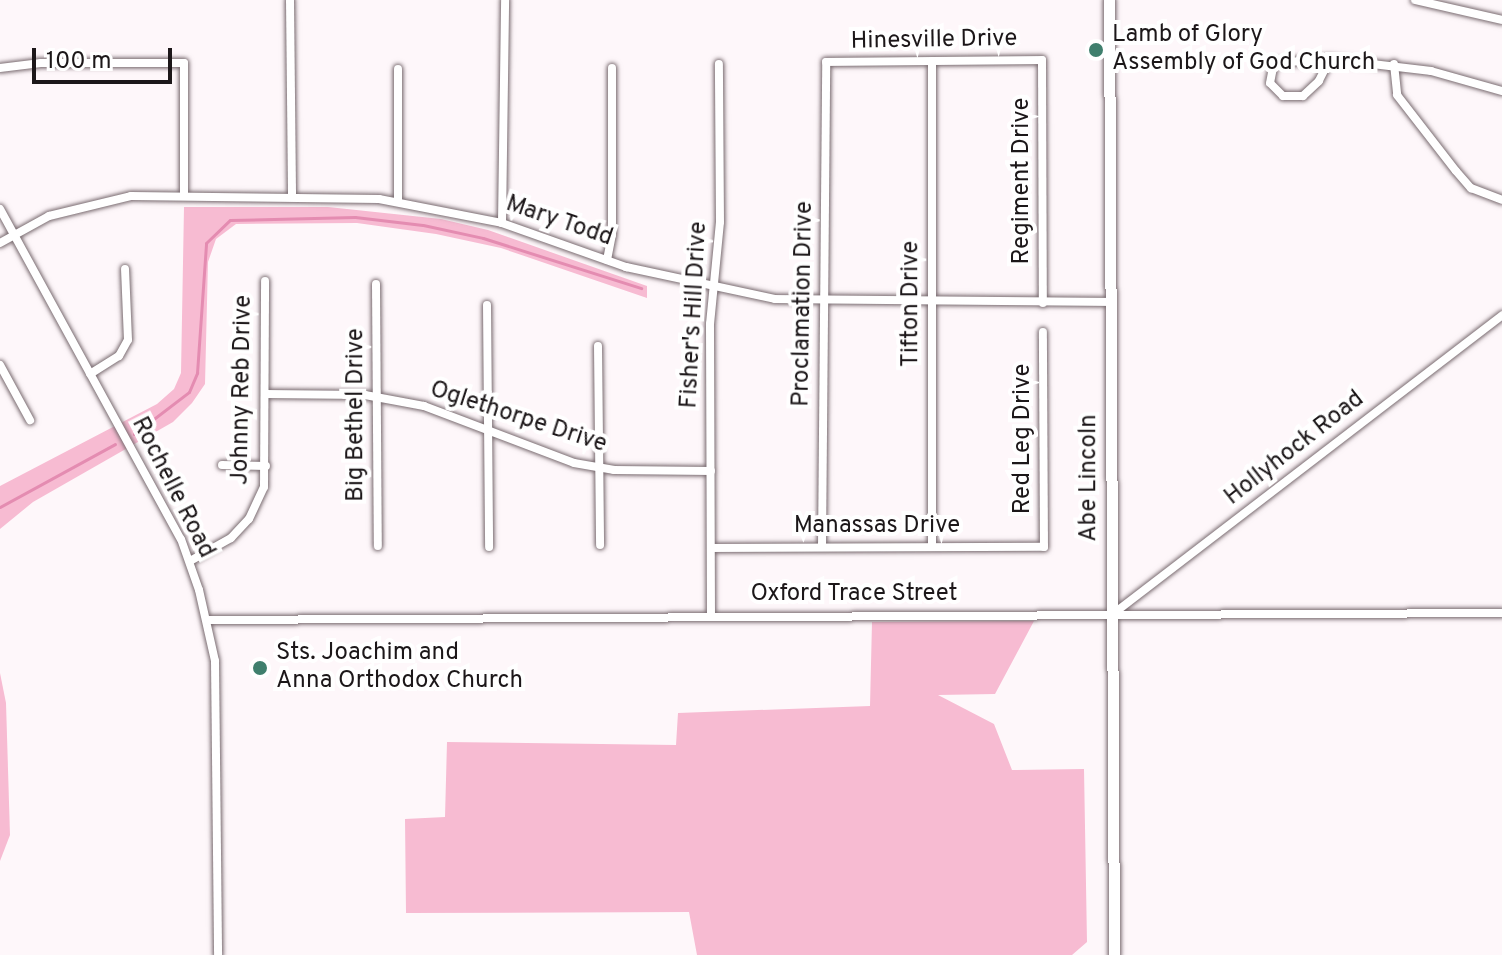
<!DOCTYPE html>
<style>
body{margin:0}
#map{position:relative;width:1502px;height:955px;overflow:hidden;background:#fef7fa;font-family:Overpass,sans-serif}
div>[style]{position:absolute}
.green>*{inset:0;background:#f7bbd2}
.stream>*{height:3px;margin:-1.5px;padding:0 1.5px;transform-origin:1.5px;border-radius:1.5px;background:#e48cb1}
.roads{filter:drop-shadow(0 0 2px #796b70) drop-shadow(0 0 2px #796b70)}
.street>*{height:8px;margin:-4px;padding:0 4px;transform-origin:4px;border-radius:4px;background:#fff}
.secondary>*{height:11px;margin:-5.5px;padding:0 5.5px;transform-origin:5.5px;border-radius:5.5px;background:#fff}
.dots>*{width:22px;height:22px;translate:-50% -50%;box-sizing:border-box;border:4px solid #fff;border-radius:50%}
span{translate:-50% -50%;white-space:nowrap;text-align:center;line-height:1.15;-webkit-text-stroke:8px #fff;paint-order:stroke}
.poi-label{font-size:24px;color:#1c1719}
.left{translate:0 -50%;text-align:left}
.street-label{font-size:24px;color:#1c1719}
.scale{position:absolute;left:32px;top:48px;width:140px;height:36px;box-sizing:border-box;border:4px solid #1c1719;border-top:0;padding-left:10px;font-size:24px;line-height:28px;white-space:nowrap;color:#1c1719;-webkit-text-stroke:6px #fff;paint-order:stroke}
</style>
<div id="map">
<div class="green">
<div style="clip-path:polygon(184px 207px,328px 207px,441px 219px,488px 230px,647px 286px,647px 298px,501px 248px,436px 234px,357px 223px,236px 224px,216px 239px,208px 262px,205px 384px,192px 403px,173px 422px,33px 502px,0 529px,0 486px,157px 404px,174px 389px,181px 373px)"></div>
<div style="clip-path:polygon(1034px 621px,995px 694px,938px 695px,994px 724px,1012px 770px,1084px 769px,1087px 942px,1072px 955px,697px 955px,689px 912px,406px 913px,405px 819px,445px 817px,447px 742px,676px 745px,678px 713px,870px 706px,872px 622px)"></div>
<div style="clip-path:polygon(0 673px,6px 703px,10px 835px,0 861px)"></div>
</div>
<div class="stream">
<div style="left:134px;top:434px;width:69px;rotate:-37.4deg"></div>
<div style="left:189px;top:392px;width:21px;rotate:-67deg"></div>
<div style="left:197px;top:373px;width:130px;rotate:-86deg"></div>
<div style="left:206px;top:243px;width:33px;rotate:-44deg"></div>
<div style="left:230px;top:220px;width:125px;rotate:-1.4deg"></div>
<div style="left:355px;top:217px;width:68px;rotate:6.7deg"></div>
<div style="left:423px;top:225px;width:61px;rotate:12.2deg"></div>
<div style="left:483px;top:238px;width:166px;rotate:17.6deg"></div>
<div style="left:0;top:507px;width:131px;rotate:-28.7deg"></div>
</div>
<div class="roads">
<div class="street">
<div style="left:290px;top:0;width:196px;rotate:89.4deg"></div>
<div style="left:1415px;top:0;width:89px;rotate:12.9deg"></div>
<div style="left:1330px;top:59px;width:25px;rotate:117deg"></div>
<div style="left:1319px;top:81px;width:22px;rotate:137deg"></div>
<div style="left:1303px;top:96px;width:20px;rotate:180deg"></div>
<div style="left:1283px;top:96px;width:18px;rotate:-135deg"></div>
<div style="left:1270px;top:83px;width:20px;rotate:-79deg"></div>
<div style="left:1274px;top:63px;width:56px;rotate:-4.1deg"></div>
<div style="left:1330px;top:59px;width:102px;rotate:6.8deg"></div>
<div style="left:1431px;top:71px;width:74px;rotate:15.7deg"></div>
<div style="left:932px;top:61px;width:486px;rotate:90deg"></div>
<div style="left:1394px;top:64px;width:31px;rotate:84deg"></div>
<div style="left:1397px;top:95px;width:96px;rotate:52.2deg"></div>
<div style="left:1456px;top:171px;width:23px;rotate:49deg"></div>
<div style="left:1471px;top:188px;width:33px;rotate:21deg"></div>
<div style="left:0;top:68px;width:41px;rotate:-7deg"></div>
<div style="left:41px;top:63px;width:143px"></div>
<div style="left:184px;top:63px;width:132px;rotate:90deg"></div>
<div style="left:398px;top:201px;width:132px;rotate:-90deg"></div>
<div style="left:0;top:209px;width:376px;rotate:61.3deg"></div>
<div style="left:181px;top:539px;width:54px;rotate:70.6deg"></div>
<div style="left:199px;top:590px;width:73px;rotate:77.3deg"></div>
<div style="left:215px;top:661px;width:294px;rotate:89.4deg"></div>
<div style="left:502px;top:223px;width:223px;rotate:-89.2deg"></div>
<div style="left:0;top:243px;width:56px;rotate:-28.9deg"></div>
<div style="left:49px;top:216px;width:84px;rotate:-13.7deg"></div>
<div style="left:131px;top:196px;width:248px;rotate:0.7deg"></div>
<div style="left:379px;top:199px;width:125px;rotate:11deg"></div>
<div style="left:502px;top:223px;width:132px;rotate:19.5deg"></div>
<div style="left:626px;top:267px;width:152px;rotate:12.1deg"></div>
<div style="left:775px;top:299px;width:337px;rotate:0.5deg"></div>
<div style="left:607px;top:260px;width:25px;rotate:-79deg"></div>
<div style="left:612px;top:235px;width:167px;rotate:-90deg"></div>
<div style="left:376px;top:284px;width:262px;rotate:89.6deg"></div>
<div style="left:487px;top:305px;width:242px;rotate:89.5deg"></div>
<div style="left:598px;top:346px;width:199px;rotate:89.4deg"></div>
<div style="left:0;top:365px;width:63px;rotate:61.4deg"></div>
<div style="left:90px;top:374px;width:34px;rotate:-32deg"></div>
<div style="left:119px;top:356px;width:18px;rotate:-61deg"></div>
<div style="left:128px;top:340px;width:71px;rotate:-92.4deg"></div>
<div style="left:265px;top:394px;width:100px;rotate:0.6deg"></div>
<div style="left:365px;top:395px;width:60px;rotate:10.6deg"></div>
<div style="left:424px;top:406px;width:160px;rotate:20.8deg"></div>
<div style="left:574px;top:463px;width:41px;rotate:9.9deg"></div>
<div style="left:614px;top:470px;width:97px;rotate:0.6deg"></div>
<div style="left:222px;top:465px;width:44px;rotate:1.3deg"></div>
<div style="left:822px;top:547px;width:485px;rotate:-89.5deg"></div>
<div style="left:826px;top:62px;width:216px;rotate:-0.5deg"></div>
<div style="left:1042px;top:60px;width:243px;rotate:89.8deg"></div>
<div style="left:711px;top:548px;width:333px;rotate:-0.2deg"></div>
<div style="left:1044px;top:547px;width:215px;rotate:-90.3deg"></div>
<div style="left:190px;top:561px;width:47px;rotate:-29.3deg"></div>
<div style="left:231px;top:538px;width:26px;rotate:-47deg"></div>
<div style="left:249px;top:519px;width:35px;rotate:-65deg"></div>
<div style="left:264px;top:487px;width:206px;rotate:-89.7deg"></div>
<div style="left:1113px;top:614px;width:491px;rotate:-37.5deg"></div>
<div style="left:711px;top:616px;width:292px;rotate:-90.2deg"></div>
<div style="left:710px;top:324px;width:102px;rotate:-84.4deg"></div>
<div style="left:720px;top:222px;width:158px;rotate:-90.4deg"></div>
<div style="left:207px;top:620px;width:1295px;rotate:-0.31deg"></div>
</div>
<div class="secondary">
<div style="left:1109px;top:0;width:955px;rotate:89.7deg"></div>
</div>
</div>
<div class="dots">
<div style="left:1096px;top:50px;background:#3f7f6d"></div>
<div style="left:260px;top:668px;background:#3f7f6d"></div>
</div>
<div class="poi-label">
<span class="left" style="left:1112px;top:50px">Lamb of Glory<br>Assembly of God Church</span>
<span class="left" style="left:276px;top:668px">Sts. Joachim and<br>Anna Orthodox Church</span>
</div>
<div class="street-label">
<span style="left:934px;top:41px;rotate:-1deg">Hinesville Drive</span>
<span style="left:1023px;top:181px;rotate:-90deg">Regiment Drive</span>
<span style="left:559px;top:222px;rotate:19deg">Mary Todd</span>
<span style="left:804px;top:304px;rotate:-89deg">Proclamation Drive</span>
<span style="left:912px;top:304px;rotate:-90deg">Tifton Drive</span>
<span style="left:695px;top:315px;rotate:-87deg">Fisher's Hill Drive</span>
<span style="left:243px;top:390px;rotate:-89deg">Johnny Reb Drive</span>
<span style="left:357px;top:415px;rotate:-90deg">Big Bethel Drive</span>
<span style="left:518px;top:418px;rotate:18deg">Oglethorpe Drive</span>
<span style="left:1024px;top:439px;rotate:-90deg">Red Leg Drive</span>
<span style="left:1295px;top:449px;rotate:-38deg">Hollyhock Road</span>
<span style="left:1090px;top:478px;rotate:-90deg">Abe Lincoln</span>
<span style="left:172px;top:488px;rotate:63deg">Rochelle Road</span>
<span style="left:877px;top:527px">Manassas Drive</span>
<span style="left:854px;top:595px">Oxford Trace Street</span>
</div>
<div class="scale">100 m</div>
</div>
